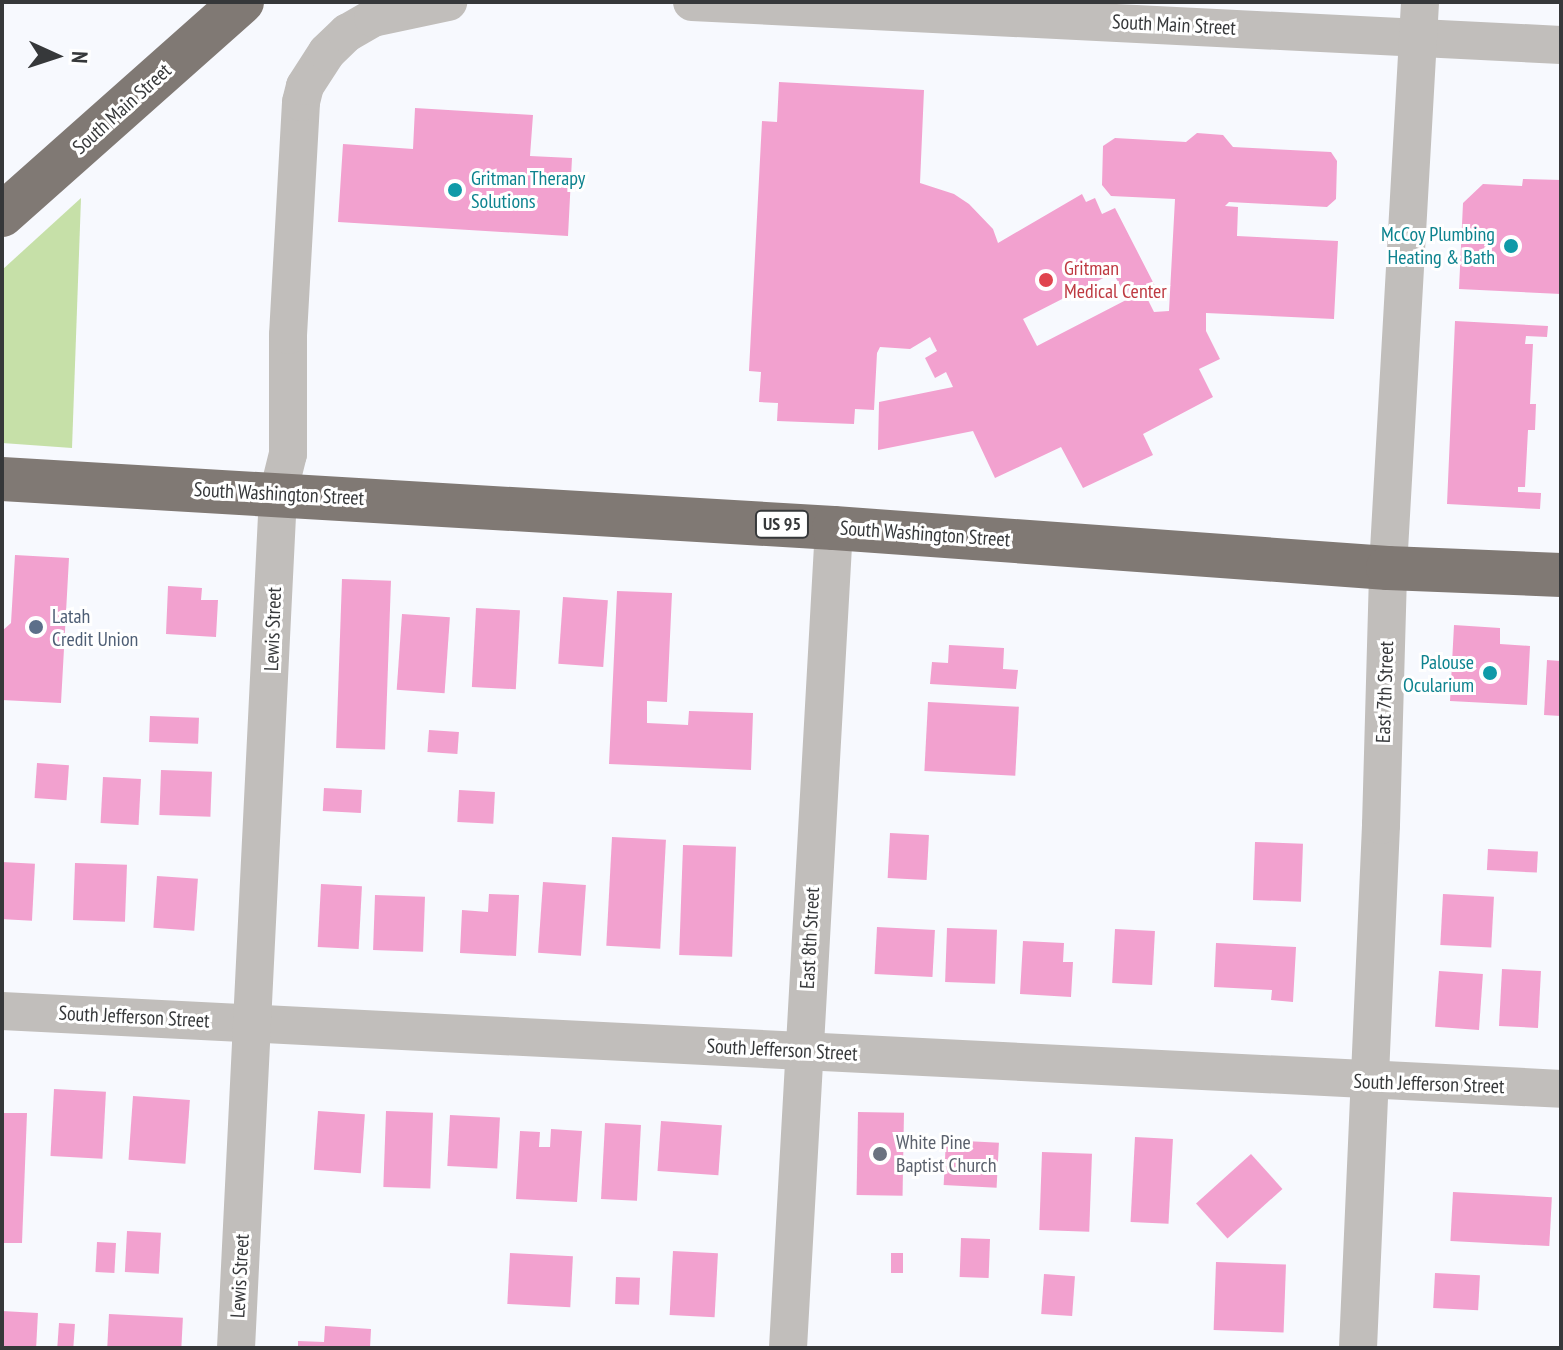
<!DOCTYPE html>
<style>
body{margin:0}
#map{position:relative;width:1563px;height:1350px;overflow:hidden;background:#f7f9fe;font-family:"PT Sans Narrow",sans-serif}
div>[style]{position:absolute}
.green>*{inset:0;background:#c6e0a8}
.building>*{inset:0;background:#f2a1cf;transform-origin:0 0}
.minor>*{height:38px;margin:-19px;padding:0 19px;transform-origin:19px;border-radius:19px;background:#c1bebb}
.highway>*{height:44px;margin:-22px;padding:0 22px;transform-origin:22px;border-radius:22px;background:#807974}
.dots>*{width:22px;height:22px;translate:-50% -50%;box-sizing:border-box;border:4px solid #fff;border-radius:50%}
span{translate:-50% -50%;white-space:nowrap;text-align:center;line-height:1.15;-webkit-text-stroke:6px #fff;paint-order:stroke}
.shield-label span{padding:2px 6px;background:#fff;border:2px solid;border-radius:6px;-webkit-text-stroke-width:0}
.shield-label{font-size:18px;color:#36383a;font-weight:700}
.street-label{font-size:20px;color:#36383a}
.culture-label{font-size:20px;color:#0d838f}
.left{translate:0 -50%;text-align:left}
.right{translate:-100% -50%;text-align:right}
.health-label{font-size:20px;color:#be3a42}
.service-label{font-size:20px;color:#4e5e75}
.worship-label{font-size:20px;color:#5b616d}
.frame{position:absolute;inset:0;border:4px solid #36383a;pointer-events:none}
.north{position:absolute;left:16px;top:16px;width:80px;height:80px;-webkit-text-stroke:6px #fff;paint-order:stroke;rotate:93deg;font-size:22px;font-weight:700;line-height:32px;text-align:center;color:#36383a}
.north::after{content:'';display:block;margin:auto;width:28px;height:36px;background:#36383a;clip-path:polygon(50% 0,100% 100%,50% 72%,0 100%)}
</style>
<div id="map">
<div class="green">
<div style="clip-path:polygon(81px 198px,72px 448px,2px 443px,2px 270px)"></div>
</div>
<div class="building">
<div style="clip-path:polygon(evenodd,779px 82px,924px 90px,920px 183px,954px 194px,969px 204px,993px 229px,998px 243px,1082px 194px,1086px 202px,1095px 198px,1102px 214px,1115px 208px,1155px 286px,1144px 292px,1154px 312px,1169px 311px,1175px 199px,1111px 196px,1102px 185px,1103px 146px,1115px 138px,1186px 142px,1197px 133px,1223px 135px,1233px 147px,1331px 152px,1337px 161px,1336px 199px,1327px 207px,1229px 202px,1225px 206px,1238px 207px,1237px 236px,1338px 241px,1334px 319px,1206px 313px,1206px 331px,1220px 359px,1199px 369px,1213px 397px,1143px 434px,1153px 455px,1083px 488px,1061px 447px,995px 478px,973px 431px,878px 450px,879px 402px,953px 387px,946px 372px,935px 378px,925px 358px,937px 351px,930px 337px,910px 349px,880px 347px,877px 353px,874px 410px,855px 409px,854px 424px,777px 421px,778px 403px,759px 402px,761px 372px,749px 371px,762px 121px,777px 122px,779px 82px,1113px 273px,1128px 299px,1037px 346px,1023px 319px,1113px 273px)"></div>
<div style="clip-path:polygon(415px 108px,533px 115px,530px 156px,572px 158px,568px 236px,338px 222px,343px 144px,413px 149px)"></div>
<div style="clip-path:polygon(1523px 179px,1561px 180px,1561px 294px,1459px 289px,1463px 203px,1483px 184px,1522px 186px)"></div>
<div style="clip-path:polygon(1455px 321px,1548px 326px,1547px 337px,1526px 336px,1525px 344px,1533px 344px,1530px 404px,1536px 404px,1535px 430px,1528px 430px,1525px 487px,1518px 487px,1518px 492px,1541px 493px,1540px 509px,1447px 504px)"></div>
<div style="clip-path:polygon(15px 555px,69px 558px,61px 703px,2px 700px,2px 631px,11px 623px)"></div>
<div style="left:342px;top:579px;width:49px;height:169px;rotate:2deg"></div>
<div style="clip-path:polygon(168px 586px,202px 588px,201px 600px,218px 600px,216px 637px,166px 634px)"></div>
<div style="clip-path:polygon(617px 591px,672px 593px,667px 702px,647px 701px,647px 723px,688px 725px,689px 711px,753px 713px,751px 770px,609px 764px)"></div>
<div style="left:563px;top:597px;width:45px;height:67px;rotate:4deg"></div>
<div style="left:476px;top:608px;width:44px;height:79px;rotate:3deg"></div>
<div style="left:402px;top:614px;width:48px;height:76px;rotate:4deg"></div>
<div style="clip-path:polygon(1454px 625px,1500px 628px,1500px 644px,1530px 646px,1527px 705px,1450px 701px)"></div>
<div style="clip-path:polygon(949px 645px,1004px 648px,1003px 669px,1018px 670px,1016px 689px,930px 684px,932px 662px,948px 663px)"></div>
<div style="clip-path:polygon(1547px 660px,1561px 661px,1561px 716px,1544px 715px)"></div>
<div style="left:928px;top:702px;width:91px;height:69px;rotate:3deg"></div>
<div style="left:150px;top:716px;width:49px;height:26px;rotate:2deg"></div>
<div style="left:429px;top:730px;width:30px;height:22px;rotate:4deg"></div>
<div style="left:37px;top:763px;width:32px;height:35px;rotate:4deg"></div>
<div style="left:161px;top:770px;width:51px;height:45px;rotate:2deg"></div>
<div style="left:103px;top:777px;width:38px;height:46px;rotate:3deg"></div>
<div style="left:324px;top:788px;width:38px;height:23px;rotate:3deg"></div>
<div style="left:459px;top:790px;width:36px;height:32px;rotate:3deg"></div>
<div style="left:890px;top:833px;width:39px;height:45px;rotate:3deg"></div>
<div style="left:612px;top:837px;width:54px;height:109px;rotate:3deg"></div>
<div style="left:1255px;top:842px;width:48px;height:58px;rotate:2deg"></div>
<div style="left:683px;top:845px;width:53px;height:110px;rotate:2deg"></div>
<div style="left:1488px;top:849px;width:50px;height:21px;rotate:3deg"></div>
<div style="left:2px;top:862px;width:33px;height:57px;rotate:3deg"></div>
<div style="left:75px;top:863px;width:52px;height:57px;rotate:2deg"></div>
<div style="left:157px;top:876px;width:41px;height:52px;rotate:4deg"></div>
<div style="left:543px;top:882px;width:43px;height:71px;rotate:4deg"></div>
<div style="left:321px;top:884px;width:41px;height:63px;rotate:3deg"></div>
<div style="clip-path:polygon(489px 894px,519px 895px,516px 956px,460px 953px,462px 910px,488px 912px)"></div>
<div style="left:1443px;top:894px;width:51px;height:51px;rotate:3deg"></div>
<div style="left:375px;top:895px;width:50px;height:55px;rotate:2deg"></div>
<div style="left:877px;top:927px;width:58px;height:47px;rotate:3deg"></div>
<div style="left:947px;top:928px;width:50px;height:54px;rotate:2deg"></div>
<div style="left:1115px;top:929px;width:40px;height:54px;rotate:3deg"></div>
<div style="clip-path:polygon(1023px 941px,1064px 943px,1063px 962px,1073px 962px,1071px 997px,1020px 994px)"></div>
<div style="clip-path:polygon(1216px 943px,1296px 947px,1293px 1002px,1271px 1000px,1272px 990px,1214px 987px)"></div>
<div style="left:1502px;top:969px;width:39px;height:57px;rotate:3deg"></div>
<div style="left:1439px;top:971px;width:44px;height:56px;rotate:4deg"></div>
<div style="left:54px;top:1089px;width:52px;height:67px;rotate:3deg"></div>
<div style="left:133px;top:1096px;width:57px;height:64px;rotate:4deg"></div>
<div style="left:318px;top:1111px;width:47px;height:59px;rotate:4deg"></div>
<div style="left:386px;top:1111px;width:47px;height:76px;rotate:2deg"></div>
<div style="left:858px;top:1112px;width:46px;height:83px;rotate:1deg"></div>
<div style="clip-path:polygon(2px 1113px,27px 1113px,22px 1243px,2px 1243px)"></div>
<div style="left:450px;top:1115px;width:50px;height:51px;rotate:3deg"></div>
<div style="left:661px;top:1121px;width:61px;height:50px;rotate:4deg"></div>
<div style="left:605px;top:1123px;width:36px;height:76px;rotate:3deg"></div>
<div style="clip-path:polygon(551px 1129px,582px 1131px,577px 1202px,516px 1199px,520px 1131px,540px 1132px,539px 1147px,550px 1147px)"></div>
<div style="left:1135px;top:1137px;width:38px;height:85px;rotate:3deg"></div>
<div style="left:946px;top:1140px;width:53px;height:45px;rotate:3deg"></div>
<div style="left:1042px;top:1152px;width:50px;height:78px;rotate:2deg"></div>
<div style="left:1251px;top:1154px;width:47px;height:74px;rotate:48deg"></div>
<div style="left:1453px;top:1192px;width:99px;height:49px;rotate:3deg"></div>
<div style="left:127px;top:1231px;width:34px;height:41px;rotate:3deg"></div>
<div style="left:961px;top:1238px;width:29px;height:39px;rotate:2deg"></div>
<div style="left:97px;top:1242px;width:19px;height:30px;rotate:3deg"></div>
<div style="left:673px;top:1251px;width:45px;height:64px;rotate:3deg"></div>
<div style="left:510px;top:1253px;width:63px;height:51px;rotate:3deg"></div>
<div style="left:891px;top:1253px;width:12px;height:20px"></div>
<div style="left:1216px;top:1262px;width:70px;height:68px;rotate:2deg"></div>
<div style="left:1435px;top:1273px;width:45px;height:35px;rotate:3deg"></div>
<div style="left:1044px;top:1274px;width:31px;height:40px;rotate:4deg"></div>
<div style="left:616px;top:1277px;width:24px;height:27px;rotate:2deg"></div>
<div style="left:2px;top:1311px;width:36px;height:37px;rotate:3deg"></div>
<div style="left:109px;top:1314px;width:74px;height:34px;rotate:3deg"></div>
<div style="left:59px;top:1323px;width:16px;height:25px;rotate:4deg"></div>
<div style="clip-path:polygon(325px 1326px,371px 1329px,370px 1348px,298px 1348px,298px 1341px,324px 1342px)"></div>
</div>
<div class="minor">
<div style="left:692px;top:2px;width:870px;rotate:2.83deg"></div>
<div style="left:2px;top:1011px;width:1561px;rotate:2.86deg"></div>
<div style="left:236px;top:1348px;width:855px;rotate:-87.18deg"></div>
<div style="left:278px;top:494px;width:41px;rotate:-76deg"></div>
<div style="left:288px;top:454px;width:119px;rotate:-90deg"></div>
<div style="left:288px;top:335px;width:233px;rotate:-86.8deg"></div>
<div style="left:301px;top:102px;width:16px;rotate:-76deg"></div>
<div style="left:305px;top:86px;width:40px;rotate:-57.1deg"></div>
<div style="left:327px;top:52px;width:28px;rotate:-44deg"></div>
<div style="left:347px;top:33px;width:30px;rotate:-30deg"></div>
<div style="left:373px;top:18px;width:77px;rotate:-12deg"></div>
<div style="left:788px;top:1348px;width:821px;rotate:-86.79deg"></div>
<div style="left:1358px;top:1348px;width:524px;rotate:-87.48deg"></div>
<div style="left:1381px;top:825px;width:257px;rotate:-88.4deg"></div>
<div style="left:1388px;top:568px;width:567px;rotate:-86.76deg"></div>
</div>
<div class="highway">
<div style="left:2px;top:215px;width:321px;rotate:-41.6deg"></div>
<div style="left:2px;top:479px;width:833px;rotate:3.37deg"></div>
<div style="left:834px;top:528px;width:555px;rotate:4.13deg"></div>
<div style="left:1388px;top:568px;width:173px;rotate:2.3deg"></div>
</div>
<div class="dots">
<div style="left:455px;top:190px;background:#0f9aa8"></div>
<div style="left:1511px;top:246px;background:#0f9aa8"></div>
<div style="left:1046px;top:280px;background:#e0444e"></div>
<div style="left:36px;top:627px;background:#5c6f8a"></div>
<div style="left:1490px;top:673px;background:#0f9aa8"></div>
<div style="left:880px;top:1154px;background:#6b7280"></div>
</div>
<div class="shield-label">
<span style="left:782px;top:524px">US 95</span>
</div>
<div class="street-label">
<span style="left:1174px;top:25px;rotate:3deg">South Main Street</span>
<span style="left:122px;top:109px;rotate:-42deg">South Main Street</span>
<span style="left:279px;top:494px;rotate:3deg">South Washington Street</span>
<span style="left:925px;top:534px;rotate:4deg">South Washington Street</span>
<span style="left:273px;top:629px;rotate:-88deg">Lewis Street</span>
<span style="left:1385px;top:692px;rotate:-88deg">East 7th Street</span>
<span style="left:810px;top:938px;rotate:-87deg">East 8th Street</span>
<span style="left:134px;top:1017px;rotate:3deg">South Jefferson Street</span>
<span style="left:782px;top:1050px;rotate:3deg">South Jefferson Street</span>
<span style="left:1429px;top:1084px;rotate:2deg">South Jefferson Street</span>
<span style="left:240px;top:1276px;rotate:-87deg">Lewis Street</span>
</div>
<div class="culture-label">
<span class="left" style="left:471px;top:190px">Gritman Therapy<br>Solutions</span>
<span class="right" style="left:1495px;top:246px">McCoy Plumbing<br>Heating &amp; Bath</span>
<span class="right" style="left:1474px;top:674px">Palouse<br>Ocularium</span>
</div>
<div class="health-label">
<span class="left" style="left:1064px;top:280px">Gritman<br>Medical Center</span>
</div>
<div class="service-label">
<span class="left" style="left:52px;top:628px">Latah<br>Credit Union</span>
</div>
<div class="worship-label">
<span class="left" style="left:896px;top:1154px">White Pine<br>Baptist Church</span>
</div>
<div class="frame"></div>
<div class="north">N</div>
</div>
